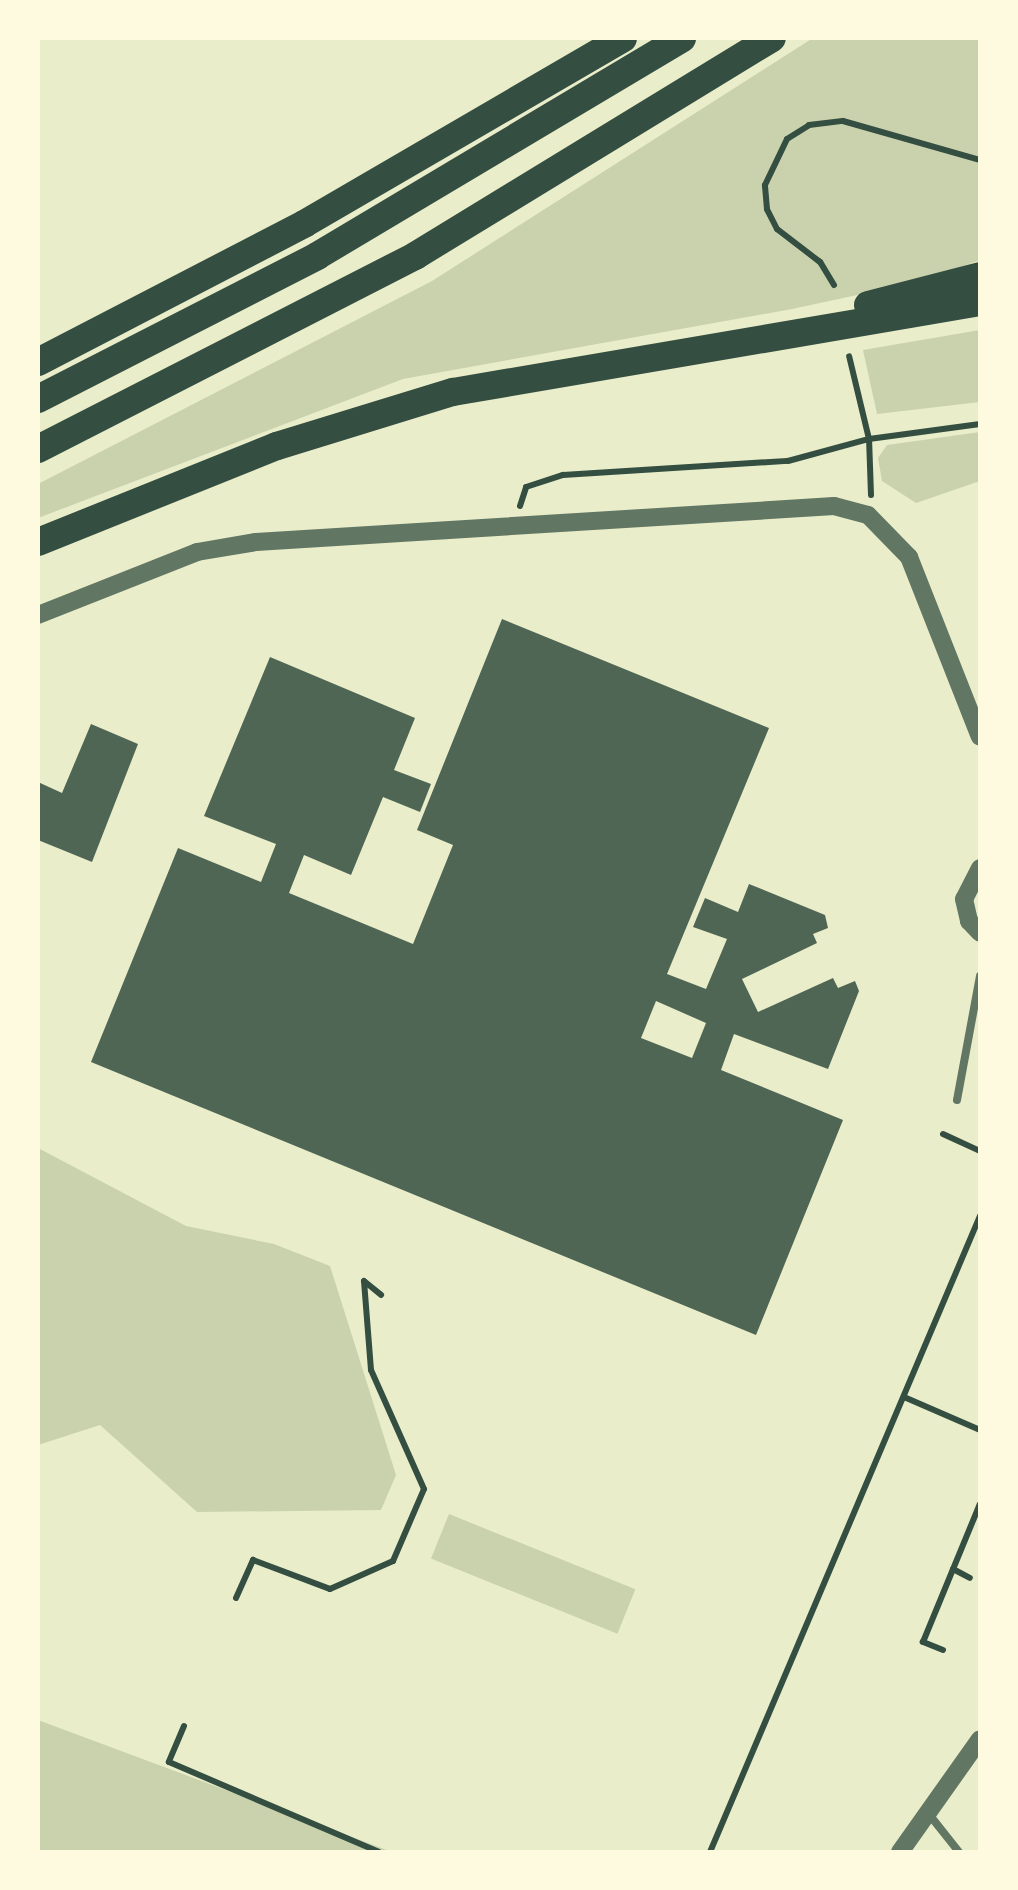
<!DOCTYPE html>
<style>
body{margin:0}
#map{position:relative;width:1018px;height:1890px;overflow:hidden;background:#e9edc9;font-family:"Noto Sans",sans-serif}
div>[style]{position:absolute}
.green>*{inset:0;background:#cad2ad;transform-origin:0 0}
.building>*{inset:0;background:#4f6655}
.path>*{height:6px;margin:-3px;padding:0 3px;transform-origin:3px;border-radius:3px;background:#344e41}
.service>*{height:8px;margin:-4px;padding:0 4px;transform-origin:4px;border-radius:4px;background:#617663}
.tertiary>*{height:18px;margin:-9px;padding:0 9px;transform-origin:9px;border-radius:9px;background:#617663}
.trunk>*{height:28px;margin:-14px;padding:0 14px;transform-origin:14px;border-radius:14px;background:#344e41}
span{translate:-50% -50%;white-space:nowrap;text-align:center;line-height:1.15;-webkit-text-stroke:10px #fefae0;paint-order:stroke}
.frame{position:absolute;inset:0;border:40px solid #fefae0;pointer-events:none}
</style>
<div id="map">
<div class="green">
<div style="clip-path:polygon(813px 38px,980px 38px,980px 260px,918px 282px,792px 309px,403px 379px,38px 518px,38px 484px,432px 281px)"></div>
<div style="clip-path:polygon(980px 330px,980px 402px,877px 414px,863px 350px)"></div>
<div style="clip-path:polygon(980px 432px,980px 481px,916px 503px,882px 481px,878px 458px,887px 445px)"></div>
<div style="clip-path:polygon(38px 1148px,186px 1226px,274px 1244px,330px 1266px,396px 1475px,381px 1510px,197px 1512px,100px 1425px,38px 1445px)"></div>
<div style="left:449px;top:1514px;width:201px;height:48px;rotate:22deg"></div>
<div style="clip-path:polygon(38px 1720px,392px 1852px,38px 1852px)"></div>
</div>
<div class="building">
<div style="clip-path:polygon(evenodd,502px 619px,769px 728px,667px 974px,706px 989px,727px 939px,693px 927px,705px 898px,738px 912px,749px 884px,825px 915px,828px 928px,813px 934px,817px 943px,742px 979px,758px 1012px,833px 978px,838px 988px,855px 981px,859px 991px,828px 1069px,734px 1034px,721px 1070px,843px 1120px,756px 1335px,91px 1062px,178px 848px,261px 882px,276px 844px,204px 816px,270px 657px,415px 718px,394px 770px,431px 784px,420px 812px,383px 797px,351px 875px,304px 855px,289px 893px,413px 944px,453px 845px,417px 830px,502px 619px,656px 1001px,706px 1023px,692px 1058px,641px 1038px,656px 1001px)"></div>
<div style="clip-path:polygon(91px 724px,138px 744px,92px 862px,38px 840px,38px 782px,62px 793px)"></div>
</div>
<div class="path">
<div style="left:834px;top:285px;width:27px;rotate:-121deg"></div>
<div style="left:820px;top:262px;width:54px;rotate:-142.5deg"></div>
<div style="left:777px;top:229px;width:22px;rotate:-117deg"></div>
<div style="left:767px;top:209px;width:24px;rotate:-95deg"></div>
<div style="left:765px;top:185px;width:51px;rotate:-64.4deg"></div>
<div style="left:787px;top:139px;width:26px;rotate:-32deg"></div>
<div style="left:809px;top:125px;width:34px;rotate:-7deg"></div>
<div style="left:843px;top:121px;width:142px;rotate:15.9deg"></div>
<div style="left:871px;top:495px;width:56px;rotate:-92deg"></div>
<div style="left:869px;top:439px;width:112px;rotate:-7.7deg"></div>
<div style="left:520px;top:506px;width:20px;rotate:-72deg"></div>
<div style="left:526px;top:487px;width:39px;rotate:-18deg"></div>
<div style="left:563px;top:475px;width:225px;rotate:-3.6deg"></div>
<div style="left:788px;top:461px;width:84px;rotate:-15.2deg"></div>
<div style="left:869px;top:439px;width:85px;rotate:-103.5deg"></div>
<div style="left:943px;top:1134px;width:41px;rotate:24.7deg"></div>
<div style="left:904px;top:1397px;width:83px;rotate:23.5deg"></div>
<div style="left:953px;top:1569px;width:19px;rotate:28deg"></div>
<div style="left:236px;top:1598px;width:42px;rotate:-65.9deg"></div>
<div style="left:253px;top:1560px;width:82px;rotate:20.6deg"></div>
<div style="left:330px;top:1589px;width:69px;rotate:-24deg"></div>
<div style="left:393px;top:1561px;width:78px;rotate:-66.7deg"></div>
<div style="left:424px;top:1489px;width:130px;rotate:-114deg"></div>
<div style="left:371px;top:1370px;width:89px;rotate:-94.5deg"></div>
<div style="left:364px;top:1281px;width:22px;rotate:39deg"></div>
<div style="left:943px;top:1650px;width:22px;rotate:-158deg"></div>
<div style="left:923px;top:1642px;width:149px;rotate:-67.6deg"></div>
<div style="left:184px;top:1726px;width:39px;rotate:113deg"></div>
<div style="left:169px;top:1762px;width:228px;rotate:23.2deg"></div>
<div style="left:710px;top:1852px;width:691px;rotate:-67deg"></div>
</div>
<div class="service">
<div style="left:957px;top:1100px;width:126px;rotate:-79.5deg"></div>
<div style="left:928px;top:1813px;width:50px;rotate:51.5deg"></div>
</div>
<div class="tertiary">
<div style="left:38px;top:615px;width:171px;rotate:-21.6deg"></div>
<div style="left:197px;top:552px;width:60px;rotate:-9.6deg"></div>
<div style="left:256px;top:542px;width:579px;rotate:-3.56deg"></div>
<div style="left:834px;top:506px;width:35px;rotate:15deg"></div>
<div style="left:868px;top:515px;width:59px;rotate:45.7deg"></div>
<div style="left:909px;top:557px;width:193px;rotate:68.5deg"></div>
<div style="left:980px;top:868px;width:35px;rotate:117deg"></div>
<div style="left:964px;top:899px;width:23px;rotate:77deg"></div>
<div style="left:969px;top:921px;width:16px;rotate:47deg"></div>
<div style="left:900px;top:1852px;width:138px;rotate:-54.7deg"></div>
</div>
<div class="trunk">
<div style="left:868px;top:305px;width:116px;rotate:-14.5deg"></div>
<div style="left:38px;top:362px;width:300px;rotate:-27.4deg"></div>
<div style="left:304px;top:224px;width:369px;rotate:-30.2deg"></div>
<div style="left:38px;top:399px;width:314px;rotate:-27.1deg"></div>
<div style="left:317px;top:256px;width:425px;rotate:-30.8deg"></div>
<div style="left:38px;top:449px;width:424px;rotate:-27.1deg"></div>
<div style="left:415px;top:256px;width:418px;rotate:-31.4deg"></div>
<div style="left:38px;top:542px;width:258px;rotate:-21.9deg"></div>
<div style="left:277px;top:446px;width:184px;rotate:-17.1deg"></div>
<div style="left:453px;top:392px;width:535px;rotate:-9.69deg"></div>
</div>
<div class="frame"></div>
</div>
